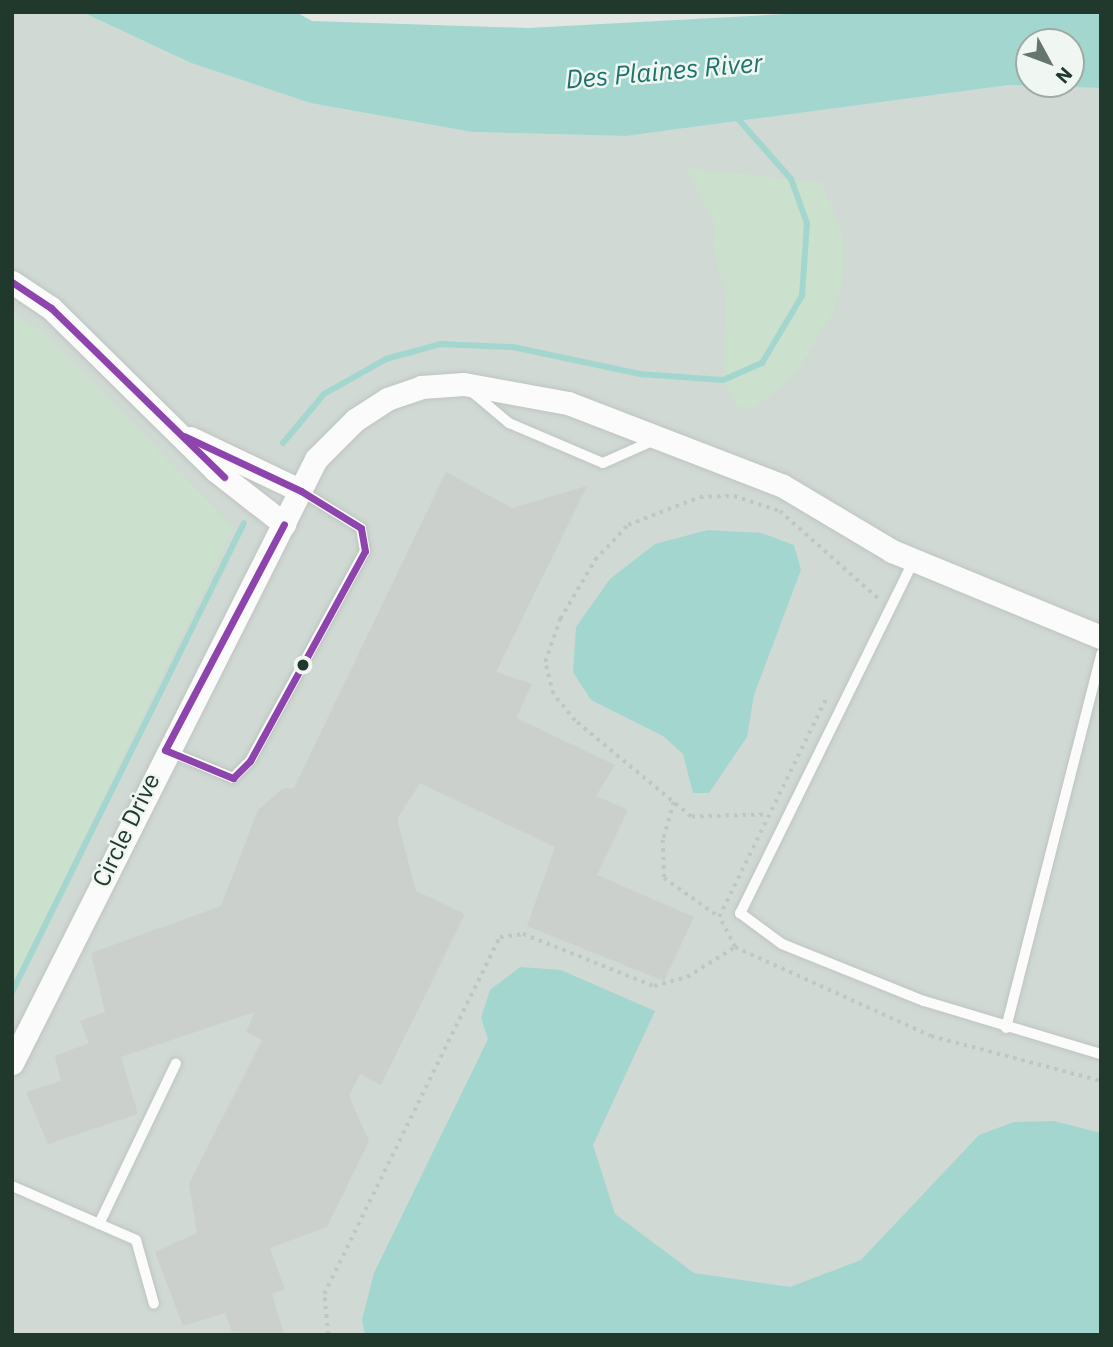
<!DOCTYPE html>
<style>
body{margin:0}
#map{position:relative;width:1113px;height:1347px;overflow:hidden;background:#e2e7e4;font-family:"IBM Plex Sans",sans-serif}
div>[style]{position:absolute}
.built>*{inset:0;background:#d0d9d3}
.green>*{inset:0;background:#cbe0cd}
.water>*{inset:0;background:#a4d6d0}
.stream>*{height:6px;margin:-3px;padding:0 3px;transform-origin:3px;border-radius:3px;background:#a4d6d0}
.building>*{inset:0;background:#cbd0cd}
.path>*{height:3.5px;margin-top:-1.75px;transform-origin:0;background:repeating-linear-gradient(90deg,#c0c7c3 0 3.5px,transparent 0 8.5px)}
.roads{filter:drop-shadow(0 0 2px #bfc4c1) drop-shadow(0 0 2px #bfc4c1)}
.service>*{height:10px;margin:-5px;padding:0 5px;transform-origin:5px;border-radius:5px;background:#fbfbfb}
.minor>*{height:23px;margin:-11.5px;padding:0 11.5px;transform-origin:11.5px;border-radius:11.5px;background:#fbfbfb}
.bus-1>*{height:7px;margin:-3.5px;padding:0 3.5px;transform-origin:3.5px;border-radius:3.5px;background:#8e44ad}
.dots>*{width:19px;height:19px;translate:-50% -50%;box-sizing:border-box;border:4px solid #f0f7f2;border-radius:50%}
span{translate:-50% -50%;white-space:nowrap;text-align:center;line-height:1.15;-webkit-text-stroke:5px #f0f7f2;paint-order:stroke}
.street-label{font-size:24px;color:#21392d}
.water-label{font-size:26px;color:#1e736d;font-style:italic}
.frame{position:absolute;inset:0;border:14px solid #21392d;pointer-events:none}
.north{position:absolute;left:1015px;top:28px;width:70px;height:70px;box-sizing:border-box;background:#f0f7f2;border:2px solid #9daba3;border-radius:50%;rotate:131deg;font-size:19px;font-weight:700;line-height:28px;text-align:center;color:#21392d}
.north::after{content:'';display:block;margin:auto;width:24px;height:32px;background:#65766d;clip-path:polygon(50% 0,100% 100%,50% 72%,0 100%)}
</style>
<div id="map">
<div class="built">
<div style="clip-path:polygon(12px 12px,82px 12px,191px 63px,310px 103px,472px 132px,626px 136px,1009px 85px,1101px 88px,1101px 1335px,12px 1335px)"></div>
</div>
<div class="green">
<div style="clip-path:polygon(686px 168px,821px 182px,843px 234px,843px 281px,834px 311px,795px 375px,752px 410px,737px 406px,723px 380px,726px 296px,713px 249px,715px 224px)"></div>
<div style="clip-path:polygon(12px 313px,47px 335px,234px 528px,12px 986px)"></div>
</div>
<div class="water">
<div style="clip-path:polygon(evenodd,82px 12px,296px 12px,312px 21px,528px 28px,823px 12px,1101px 12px,1101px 88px,1009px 85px,626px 136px,472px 132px,310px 103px,191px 63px,82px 12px,1029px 42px,1071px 42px,1071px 84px,1029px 84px,1029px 42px)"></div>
<div style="clip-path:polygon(708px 530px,761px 533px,794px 545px,801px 570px,754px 695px,747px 737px,709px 793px,693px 793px,683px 754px,663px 736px,591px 700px,573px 672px,576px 627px,610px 579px,655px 544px)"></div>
<div style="clip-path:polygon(520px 967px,561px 970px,655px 1011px,593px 1145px,615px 1214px,694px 1273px,790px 1287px,861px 1260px,979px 1135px,1014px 1122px,1054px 1121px,1101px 1133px,1101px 1335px,365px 1335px,362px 1320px,374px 1273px,488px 1039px,481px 1018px,490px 990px)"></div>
</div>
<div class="stream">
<div style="left:283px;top:443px;width:64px;rotate:-50.1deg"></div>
<div style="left:324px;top:394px;width:71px;rotate:-29.4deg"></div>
<div style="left:386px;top:359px;width:56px;rotate:-15.5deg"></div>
<div style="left:440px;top:344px;width:73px;rotate:2.4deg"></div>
<div style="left:513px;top:347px;width:130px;rotate:12deg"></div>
<div style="left:640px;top:374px;width:83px;rotate:4.1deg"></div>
<div style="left:723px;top:380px;width:43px;rotate:-23.6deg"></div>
<div style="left:762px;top:363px;width:78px;rotate:-59.2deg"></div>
<div style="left:802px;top:296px;width:73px;rotate:-86.1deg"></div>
<div style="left:807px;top:223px;width:47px;rotate:-110deg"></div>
<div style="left:791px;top:179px;width:79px;rotate:-131.4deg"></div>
<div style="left:12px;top:992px;width:523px;rotate:-63.68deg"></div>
</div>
<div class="building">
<div style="clip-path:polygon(446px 472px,512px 508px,587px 486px,496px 672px,532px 684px,516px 718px,615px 765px,596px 796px,628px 810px,597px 875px,694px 917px,664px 981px,527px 926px,555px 847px,420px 783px,397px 819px,416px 891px,465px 914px,381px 1085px,360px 1074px,349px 1096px,369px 1141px,327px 1227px,270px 1248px,285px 1289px,272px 1294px,284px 1335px,233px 1335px,225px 1313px,183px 1326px,155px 1252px,197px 1233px,189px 1184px,262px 1040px,246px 1032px,255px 1012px,121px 1057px,138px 1114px,48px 1144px,26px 1092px,61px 1081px,55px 1056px,89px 1043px,80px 1021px,105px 1012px,91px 953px,221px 906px,258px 810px,282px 789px,294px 788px)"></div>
</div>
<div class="path">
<div style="left:674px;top:802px;width:40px;rotate:106deg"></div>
<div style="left:663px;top:840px;width:38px;rotate:88deg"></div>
<div style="left:664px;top:878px;width:67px;rotate:35.3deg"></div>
<div style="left:763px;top:815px;width:72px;rotate:178.4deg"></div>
<div style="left:691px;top:817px;width:151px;rotate:-140.4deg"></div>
<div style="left:575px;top:721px;width:35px;rotate:-129deg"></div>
<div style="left:553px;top:694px;width:33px;rotate:-104deg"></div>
<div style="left:545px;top:662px;width:46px;rotate:-70.8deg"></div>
<div style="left:560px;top:619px;width:69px;rotate:-59.3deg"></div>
<div style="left:595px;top:560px;width:48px;rotate:-46.7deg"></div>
<div style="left:628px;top:525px;width:77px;rotate:-21.3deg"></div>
<div style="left:700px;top:497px;width:34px;rotate:-2deg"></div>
<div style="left:734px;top:496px;width:48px;rotate:18.1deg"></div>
<div style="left:780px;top:511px;width:134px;rotate:41.7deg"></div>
<div style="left:735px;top:947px;width:215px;rotate:24.4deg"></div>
<div style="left:931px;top:1036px;width:176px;rotate:14.8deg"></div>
<div style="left:328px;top:1335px;width:41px;rotate:-95.6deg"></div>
<div style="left:324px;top:1294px;width:398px;rotate:-63.8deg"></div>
<div style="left:500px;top:937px;width:23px;rotate:-7deg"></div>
<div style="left:523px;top:934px;width:141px;rotate:21.7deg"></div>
<div style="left:654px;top:986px;width:34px;rotate:-15deg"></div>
<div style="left:687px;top:977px;width:57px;rotate:-32deg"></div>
<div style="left:735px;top:947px;width:34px;rotate:-118deg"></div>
<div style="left:719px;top:917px;width:245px;rotate:-63.9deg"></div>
</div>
<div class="roads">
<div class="service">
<div style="left:471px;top:391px;width:50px;rotate:40.1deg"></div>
<div style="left:509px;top:423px;width:102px;rotate:23.1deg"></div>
<div style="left:603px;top:463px;width:59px;rotate:-24deg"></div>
<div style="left:914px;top:560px;width:394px;rotate:116.2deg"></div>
<div style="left:740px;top:913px;width:52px;rotate:36.4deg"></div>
<div style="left:782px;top:944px;width:153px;rotate:21.9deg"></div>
<div style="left:924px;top:1001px;width:185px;rotate:16.7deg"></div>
<div style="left:168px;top:751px;width:70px;rotate:22.6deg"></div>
<div style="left:233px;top:778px;width:24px;rotate:-45deg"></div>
<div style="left:250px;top:761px;width:239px;rotate:-61.3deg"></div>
<div style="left:365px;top:551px;width:23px;rotate:-100deg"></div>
<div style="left:361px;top:528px;width:70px;rotate:-148.3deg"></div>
<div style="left:1006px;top:1028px;width:386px;rotate:-75.7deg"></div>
<div style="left:12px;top:1186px;width:135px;rotate:23.5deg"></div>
<div style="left:136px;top:1240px;width:66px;rotate:74.3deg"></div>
<div style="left:99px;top:1224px;width:178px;rotate:-64.4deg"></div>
</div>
<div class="minor">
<div style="left:12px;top:282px;width:47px;rotate:33.7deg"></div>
<div style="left:51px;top:308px;width:231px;rotate:44.6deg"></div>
<div style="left:215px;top:470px;width:88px;rotate:38deg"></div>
<div style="left:190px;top:438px;width:123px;rotate:25.5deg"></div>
<div style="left:12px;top:1063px;width:676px;rotate:-63.28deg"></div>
<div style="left:316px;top:459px;width:55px;rotate:-45deg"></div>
<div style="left:355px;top:420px;width:38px;rotate:-33deg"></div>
<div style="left:387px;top:399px;width:36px;rotate:-19deg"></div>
<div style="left:421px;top:387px;width:43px;rotate:-4deg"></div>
<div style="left:464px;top:384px;width:106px;rotate:10.4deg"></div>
<div style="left:568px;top:403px;width:230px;rotate:21.1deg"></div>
<div style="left:783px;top:486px;width:127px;rotate:30.8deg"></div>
<div style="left:892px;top:551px;width:226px;rotate:22.4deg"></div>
</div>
</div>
<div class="bus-1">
<div style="left:12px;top:282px;width:47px;rotate:33.7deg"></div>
<div style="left:51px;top:308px;width:242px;rotate:44.3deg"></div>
<div style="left:165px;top:750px;width:74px;rotate:22.4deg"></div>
<div style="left:233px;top:778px;width:24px;rotate:-45deg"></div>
<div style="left:250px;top:761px;width:239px;rotate:-61.3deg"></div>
<div style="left:365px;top:551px;width:23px;rotate:-100deg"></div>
<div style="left:361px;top:528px;width:70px;rotate:-148.3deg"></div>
<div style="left:301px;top:491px;width:129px;rotate:-154.8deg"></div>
<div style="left:165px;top:750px;width:255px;rotate:-62.2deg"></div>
</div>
<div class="dots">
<div style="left:303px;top:665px;background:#21392d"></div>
</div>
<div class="street-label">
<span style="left:126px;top:830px;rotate:-64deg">Circle Drive</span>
</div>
<div class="water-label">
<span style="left:664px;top:71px;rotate:-5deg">Des Plaines River</span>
</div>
<div class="frame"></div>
<div class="north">N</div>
</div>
